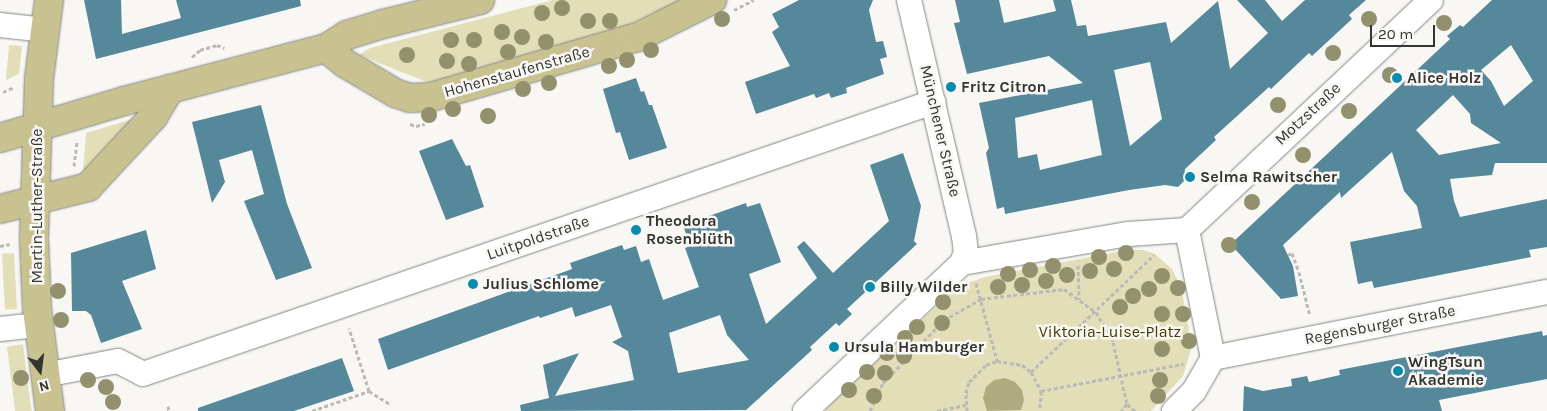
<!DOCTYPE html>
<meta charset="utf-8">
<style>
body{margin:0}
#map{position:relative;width:1547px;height:411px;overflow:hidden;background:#f8f7f4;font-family:Karla,sans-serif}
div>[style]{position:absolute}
.green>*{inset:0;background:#e2deb7;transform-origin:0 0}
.water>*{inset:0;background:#b0ab7e}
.building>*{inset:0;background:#54889a}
.path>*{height:3px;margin-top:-1.5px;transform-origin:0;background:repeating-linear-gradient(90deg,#bbbab8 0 4px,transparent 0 6.5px)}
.roads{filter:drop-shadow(0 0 1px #858582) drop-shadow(0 0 1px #858582)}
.minor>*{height:24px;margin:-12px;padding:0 12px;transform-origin:12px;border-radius:12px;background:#fff}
.major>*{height:28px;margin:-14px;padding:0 14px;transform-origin:14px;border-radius:14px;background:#c8c291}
.trees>*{width:16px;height:16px;margin:-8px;border-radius:50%;background:#93906e}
.dots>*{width:14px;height:14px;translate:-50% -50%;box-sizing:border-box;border:2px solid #f8f7f4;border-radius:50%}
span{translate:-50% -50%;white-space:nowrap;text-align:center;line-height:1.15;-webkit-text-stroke:5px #f8f7f4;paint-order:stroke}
.street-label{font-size:16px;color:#343433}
.poi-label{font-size:16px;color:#343433;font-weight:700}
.left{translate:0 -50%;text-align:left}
.park-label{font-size:16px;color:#413b00}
.north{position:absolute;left:15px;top:346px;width:50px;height:50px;-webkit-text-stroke:4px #f8f7f4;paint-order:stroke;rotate:165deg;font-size:14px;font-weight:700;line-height:20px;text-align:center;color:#343433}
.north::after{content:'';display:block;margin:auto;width:18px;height:22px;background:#343433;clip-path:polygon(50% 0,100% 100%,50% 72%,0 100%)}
.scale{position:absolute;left:1370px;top:25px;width:65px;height:22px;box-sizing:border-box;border:2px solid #343433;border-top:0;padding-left:6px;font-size:15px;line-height:18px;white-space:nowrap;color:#343433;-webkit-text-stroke:4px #f8f7f4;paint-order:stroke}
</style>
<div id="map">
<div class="green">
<div style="clip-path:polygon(553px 0,681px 0,628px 25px,584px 40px,429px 83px,359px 55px,370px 48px)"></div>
<div style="clip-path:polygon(9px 45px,22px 46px,19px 74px,6px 80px)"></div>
<div style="clip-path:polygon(136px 118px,83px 173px,86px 133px)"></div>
<div style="clip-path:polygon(1127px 250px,1143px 250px,1155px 254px,1172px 269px,1181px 287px,1192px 346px,1183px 376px,1151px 411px,825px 411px,838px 396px,959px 286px,985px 277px)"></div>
<div style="left:14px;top:253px;width:56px;height:12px;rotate:87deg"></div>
<div style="clip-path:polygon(23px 344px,31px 408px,32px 411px,15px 411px,12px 386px,7px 347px)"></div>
</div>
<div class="water">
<div style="clip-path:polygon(1005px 378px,1015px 382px,1022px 390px,1024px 400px,1021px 410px,987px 411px,983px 398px,986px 387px,994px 380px)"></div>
</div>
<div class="building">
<div style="clip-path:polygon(84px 0,121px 0,122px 34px,181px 18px,176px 0,300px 0,301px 6px,96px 59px)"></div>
<div style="clip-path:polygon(799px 0,873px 0,869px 10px,876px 42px,883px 41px,887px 57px,880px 59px,884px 74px,846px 88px,847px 93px,831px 98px,829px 93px,816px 98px,814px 94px,756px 114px,745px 82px,790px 66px,772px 32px,779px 27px,772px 14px)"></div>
<div style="clip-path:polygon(evenodd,955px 0,999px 0,1004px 23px,1056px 11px,1053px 0,1071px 0,1077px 26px,1086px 25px,1088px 36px,1166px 22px,1171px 43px,1218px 1px,1230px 69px,1268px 33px,1237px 0,1265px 0,1282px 21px,1305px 0,1366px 0,1349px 15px,1352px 19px,1312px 56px,1309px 53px,1271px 89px,1269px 87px,1214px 137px,1216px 140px,1185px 169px,1184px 181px,1178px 187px,1165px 185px,1129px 190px,1005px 214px,1004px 207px,997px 209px,986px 153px,989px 148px,979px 103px,1083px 83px,1049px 56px,967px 74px,954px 23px,960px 22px,955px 0,1150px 62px,1162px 119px,1130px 146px,1114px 70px,1150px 62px,955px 0,1092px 100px,1102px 155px,1040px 170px,1037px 154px,1018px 158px,1015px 118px,1092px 100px)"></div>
<div style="clip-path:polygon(evenodd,1492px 0,1547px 0,1547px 163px,1495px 163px,1492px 175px,1450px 179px,1454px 201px,1460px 217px,1547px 199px,1547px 247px,1529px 250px,1531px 257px,1374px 288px,1372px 281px,1358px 284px,1350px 242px,1422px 228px,1417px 206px,1404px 191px,1392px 152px,1341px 198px,1340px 192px,1283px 245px,1293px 266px,1298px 296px,1281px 299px,1234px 248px,1236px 246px,1233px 242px,1450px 39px,1447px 36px,1460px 25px,1463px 27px,1492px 0,1511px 45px,1533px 81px,1504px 106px,1491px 81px,1481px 70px,1511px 45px,1492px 0,1453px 95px,1470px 114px,1471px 123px,1501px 143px,1439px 155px,1416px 130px,1453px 95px)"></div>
<div style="clip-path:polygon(636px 78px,641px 92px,644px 91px,649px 105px,652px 105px,667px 148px,629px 160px,620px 132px,616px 133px,603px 89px)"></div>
<div style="clip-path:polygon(261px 105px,287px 204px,312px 268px,276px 280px,244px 201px,264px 194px,252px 150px,219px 160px,225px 182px,212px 203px,192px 122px)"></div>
<div style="clip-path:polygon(452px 139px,466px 166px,470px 165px,484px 207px,446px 220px,419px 151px)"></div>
<div style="clip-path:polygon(evenodd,903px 153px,921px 206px,914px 241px,917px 244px,847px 309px,852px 314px,839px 326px,836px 323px,810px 347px,812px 350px,746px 410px,521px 411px,520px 405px,549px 398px,543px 365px,579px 353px,555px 396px,634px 380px,628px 351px,612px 342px,622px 337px,611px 305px,575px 317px,572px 307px,540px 318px,539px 316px,388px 370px,378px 339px,572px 269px,570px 263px,622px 245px,624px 250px,636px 246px,641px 262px,649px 259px,663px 300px,699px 287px,685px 248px,690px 246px,683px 225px,746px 203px,747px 207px,760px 203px,781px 262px,749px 274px,766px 324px,817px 278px,797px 247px,804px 241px,833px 273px,889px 221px,870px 165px,903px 153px,720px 315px,727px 335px,749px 360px,678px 373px,669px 333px,720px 315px)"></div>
<div style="clip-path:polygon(146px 230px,156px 269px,122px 281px,142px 329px,101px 343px,91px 315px,86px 311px,72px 311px,71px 253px)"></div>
<div style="clip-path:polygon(1542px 331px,1543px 336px,1547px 335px,1547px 379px,1439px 400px,1442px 411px,1243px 411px,1244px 386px,1263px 391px,1292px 386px,1291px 379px,1307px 376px,1309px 382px,1340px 375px,1339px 370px)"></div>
<div style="clip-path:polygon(342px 358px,354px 391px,294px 411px,198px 411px,198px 408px)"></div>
</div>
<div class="path">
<div style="left:734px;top:10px;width:22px;rotate:-27deg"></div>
<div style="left:192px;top:57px;width:11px;rotate:-41deg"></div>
<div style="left:200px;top:50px;width:18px;rotate:-16deg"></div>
<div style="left:217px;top:45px;width:8px;rotate:23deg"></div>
<div style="left:3px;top:92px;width:12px;rotate:-24deg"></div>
<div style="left:410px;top:124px;width:6px;rotate:18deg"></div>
<div style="left:416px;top:126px;width:9px;rotate:-13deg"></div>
<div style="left:74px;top:166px;width:26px;rotate:-83deg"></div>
<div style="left:0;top:246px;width:10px;rotate:-11deg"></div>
<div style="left:1288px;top:255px;width:4px;rotate:-27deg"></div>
<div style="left:1292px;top:253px;width:20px;rotate:70deg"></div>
<div style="left:1299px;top:272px;width:45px;rotate:76deg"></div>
<div style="left:1078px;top:265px;width:34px;rotate:88deg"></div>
<div style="left:976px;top:283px;width:81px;rotate:74.9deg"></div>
<div style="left:1031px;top:372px;width:170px;rotate:-43.6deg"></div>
<div style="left:369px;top:391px;width:26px;rotate:32deg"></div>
<div style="left:1041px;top:391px;width:145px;rotate:-10.8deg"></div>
<div style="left:1127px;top:404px;width:11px;rotate:41deg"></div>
<div style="left:168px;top:406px;width:5px;rotate:79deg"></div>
<div style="left:312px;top:411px;width:60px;rotate:-19.3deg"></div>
<div style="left:369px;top:391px;width:66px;rotate:-107.6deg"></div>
<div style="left:870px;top:411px;width:31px;rotate:-65deg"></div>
<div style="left:883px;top:383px;width:88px;rotate:-45.9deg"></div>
<div style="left:944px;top:320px;width:43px;rotate:-29.6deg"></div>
<div style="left:981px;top:299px;width:84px;rotate:-6.9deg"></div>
<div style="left:1064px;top:289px;width:39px;rotate:36deg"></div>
<div style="left:1096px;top:312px;width:34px;rotate:60deg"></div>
<div style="left:1113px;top:342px;width:64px;rotate:77.3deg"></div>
<div style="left:1127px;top:404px;width:9px;rotate:131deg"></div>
<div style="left:937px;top:411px;width:30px;rotate:-12deg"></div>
<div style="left:967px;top:411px;width:18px;rotate:-93deg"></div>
<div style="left:966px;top:393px;width:11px;rotate:-75deg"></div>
<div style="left:969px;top:382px;width:24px;rotate:-45deg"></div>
<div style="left:986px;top:365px;width:12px;rotate:-20deg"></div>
<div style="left:997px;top:361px;width:25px;rotate:9deg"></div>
<div style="left:1022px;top:365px;width:11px;rotate:38deg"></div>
<div style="left:1031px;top:372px;width:21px;rotate:62deg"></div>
<div style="left:1041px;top:391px;width:20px;rotate:93deg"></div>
</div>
<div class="roads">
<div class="minor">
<div style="left:909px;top:0;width:242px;rotate:76.9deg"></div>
<div style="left:964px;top:236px;width:16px;rotate:83deg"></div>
<div style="left:966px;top:252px;width:12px;rotate:110deg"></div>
<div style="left:0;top:25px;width:45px;rotate:6.3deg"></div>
<div style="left:1187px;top:230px;width:335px;rotate:-43.3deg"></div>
<div style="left:0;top:329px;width:39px;rotate:-6deg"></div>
<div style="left:1213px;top:358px;width:340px;rotate:-11.2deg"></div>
<div style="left:45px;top:375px;width:74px;rotate:-10.9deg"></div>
<div style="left:118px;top:361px;width:28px;rotate:27deg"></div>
<div style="left:143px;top:374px;width:836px;rotate:-19deg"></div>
<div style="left:805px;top:411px;width:216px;rotate:-43.3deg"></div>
<div style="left:962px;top:263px;width:169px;rotate:-9.9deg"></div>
<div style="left:1129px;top:234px;width:58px;rotate:-3.9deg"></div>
<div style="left:1174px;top:411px;width:28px;rotate:-45deg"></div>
<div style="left:1194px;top:391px;width:38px;rotate:-60deg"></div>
<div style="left:1213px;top:358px;width:131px;rotate:-101.5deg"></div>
</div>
<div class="major">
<div style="left:49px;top:0;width:80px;rotate:97.2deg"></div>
<div style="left:39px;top:79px;width:160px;rotate:91.8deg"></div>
<div style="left:34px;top:239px;width:70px;rotate:87.5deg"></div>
<div style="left:37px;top:309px;width:103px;rotate:82.7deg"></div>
<div style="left:326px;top:48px;width:26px;rotate:39deg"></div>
<div style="left:346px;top:64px;width:57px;rotate:30.6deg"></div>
<div style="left:395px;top:93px;width:16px;rotate:18deg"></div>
<div style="left:410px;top:98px;width:21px;rotate:-3deg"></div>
<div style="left:431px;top:97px;width:216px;rotate:-16.2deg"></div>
<div style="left:638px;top:37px;width:83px;rotate:-26.6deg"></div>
<div style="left:0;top:138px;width:129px;rotate:-16.6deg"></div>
<div style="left:124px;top:101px;width:209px;rotate:-14.7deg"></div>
<div style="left:326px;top:48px;width:25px;rotate:-32deg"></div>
<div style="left:347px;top:35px;width:38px;rotate:-17deg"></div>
<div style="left:383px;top:24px;width:100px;rotate:-13.9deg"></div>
<div style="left:0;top:209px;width:91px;rotate:-14deg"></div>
<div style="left:88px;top:187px;width:96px;rotate:-47.1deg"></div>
<div style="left:153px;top:117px;width:33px;rotate:-59deg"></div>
</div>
</div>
<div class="trees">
<div style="left:562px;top:8px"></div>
<div style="left:542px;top:13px"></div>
<div style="left:722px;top:19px"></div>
<div style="left:1369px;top:19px"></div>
<div style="left:588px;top:21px"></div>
<div style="left:610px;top:21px"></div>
<div style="left:1444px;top:23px"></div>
<div style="left:502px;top:32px"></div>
<div style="left:522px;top:37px"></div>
<div style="left:451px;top:40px"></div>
<div style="left:474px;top:40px"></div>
<div style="left:546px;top:42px"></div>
<div style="left:651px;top:50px"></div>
<div style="left:508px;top:52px"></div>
<div style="left:1333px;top:53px"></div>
<div style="left:407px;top:55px"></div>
<div style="left:627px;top:60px"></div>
<div style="left:447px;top:61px"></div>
<div style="left:469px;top:64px"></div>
<div style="left:609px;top:66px"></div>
<div style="left:1390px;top:75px"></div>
<div style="left:549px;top:83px"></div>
<div style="left:523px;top:89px"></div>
<div style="left:1278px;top:105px"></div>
<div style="left:453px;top:109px"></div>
<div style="left:1349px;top:111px"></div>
<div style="left:429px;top:115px"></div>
<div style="left:488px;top:116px"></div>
<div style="left:1303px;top:155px"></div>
<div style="left:1252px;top:202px"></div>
<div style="left:1229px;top:245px"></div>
<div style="left:1126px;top:253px"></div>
<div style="left:1099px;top:257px"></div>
<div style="left:1053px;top:266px"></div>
<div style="left:1114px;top:269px"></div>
<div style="left:1030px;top:270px"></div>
<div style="left:1090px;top:271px"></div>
<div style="left:1008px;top:274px"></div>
<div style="left:1067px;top:275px"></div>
<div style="left:1162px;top:276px"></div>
<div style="left:1046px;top:281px"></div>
<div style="left:1022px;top:285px"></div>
<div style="left:998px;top:287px"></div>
<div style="left:1178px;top:288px"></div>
<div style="left:1149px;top:289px"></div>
<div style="left:58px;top:291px"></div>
<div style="left:1133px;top:296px"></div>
<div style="left:943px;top:302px"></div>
<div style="left:1120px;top:307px"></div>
<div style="left:1162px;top:314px"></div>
<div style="left:1183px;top:314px"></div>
<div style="left:61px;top:320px"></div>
<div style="left:942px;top:323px"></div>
<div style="left:917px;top:327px"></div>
<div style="left:905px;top:338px"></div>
<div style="left:1189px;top:341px"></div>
<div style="left:1162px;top:349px"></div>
<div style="left:887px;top:353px"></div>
<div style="left:904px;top:356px"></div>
<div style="left:867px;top:372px"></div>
<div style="left:885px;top:373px"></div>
<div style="left:21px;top:378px"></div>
<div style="left:88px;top:380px"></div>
<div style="left:1160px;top:380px"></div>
<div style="left:106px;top:387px"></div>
<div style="left:849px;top:390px"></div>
<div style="left:874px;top:396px"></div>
<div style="left:1158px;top:396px"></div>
<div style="left:113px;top:402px"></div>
</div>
<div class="dots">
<div style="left:1397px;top:78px;background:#0b8bac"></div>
<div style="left:951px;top:87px;background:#0b8bac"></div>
<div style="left:1190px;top:177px;background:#0b8bac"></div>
<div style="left:636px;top:230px;background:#0b8bac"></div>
<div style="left:473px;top:284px;background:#0b8bac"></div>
<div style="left:870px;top:287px;background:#0b8bac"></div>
<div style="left:834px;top:347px;background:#0b8bac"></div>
<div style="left:1398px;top:371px;background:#0b8bac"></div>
</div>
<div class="street-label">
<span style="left:517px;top:72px;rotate:-16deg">Hohenstaufenstraße</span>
<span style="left:1308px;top:114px;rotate:-43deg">Motzstraße</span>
<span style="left:940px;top:131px;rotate:77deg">Münchener Straße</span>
<span style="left:37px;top:206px;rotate:-90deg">Martin-Luther-Straße</span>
<span style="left:538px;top:238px;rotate:-19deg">Luitpoldstraße</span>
<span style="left:1380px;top:325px;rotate:-11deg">Regensburger Straße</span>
</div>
<div class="poi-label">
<span class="left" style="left:1407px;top:78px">Alice Holz</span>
<span class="left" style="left:961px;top:87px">Fritz Citron</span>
<span class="left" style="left:1200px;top:177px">Selma Rawitscher</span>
<span class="left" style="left:646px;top:230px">Theodora<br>Rosenblüth</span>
<span class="left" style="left:483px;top:284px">Julius Schlome</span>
<span class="left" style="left:880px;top:287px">Billy Wilder</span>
<span class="left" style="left:844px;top:347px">Ursula Hamburger</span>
<span class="left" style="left:1408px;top:371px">WingTsun<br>Akademie</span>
</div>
<div class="park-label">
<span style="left:1110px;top:332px">Viktoria-Luise-Platz</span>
</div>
<div class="north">N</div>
<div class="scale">20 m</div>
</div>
